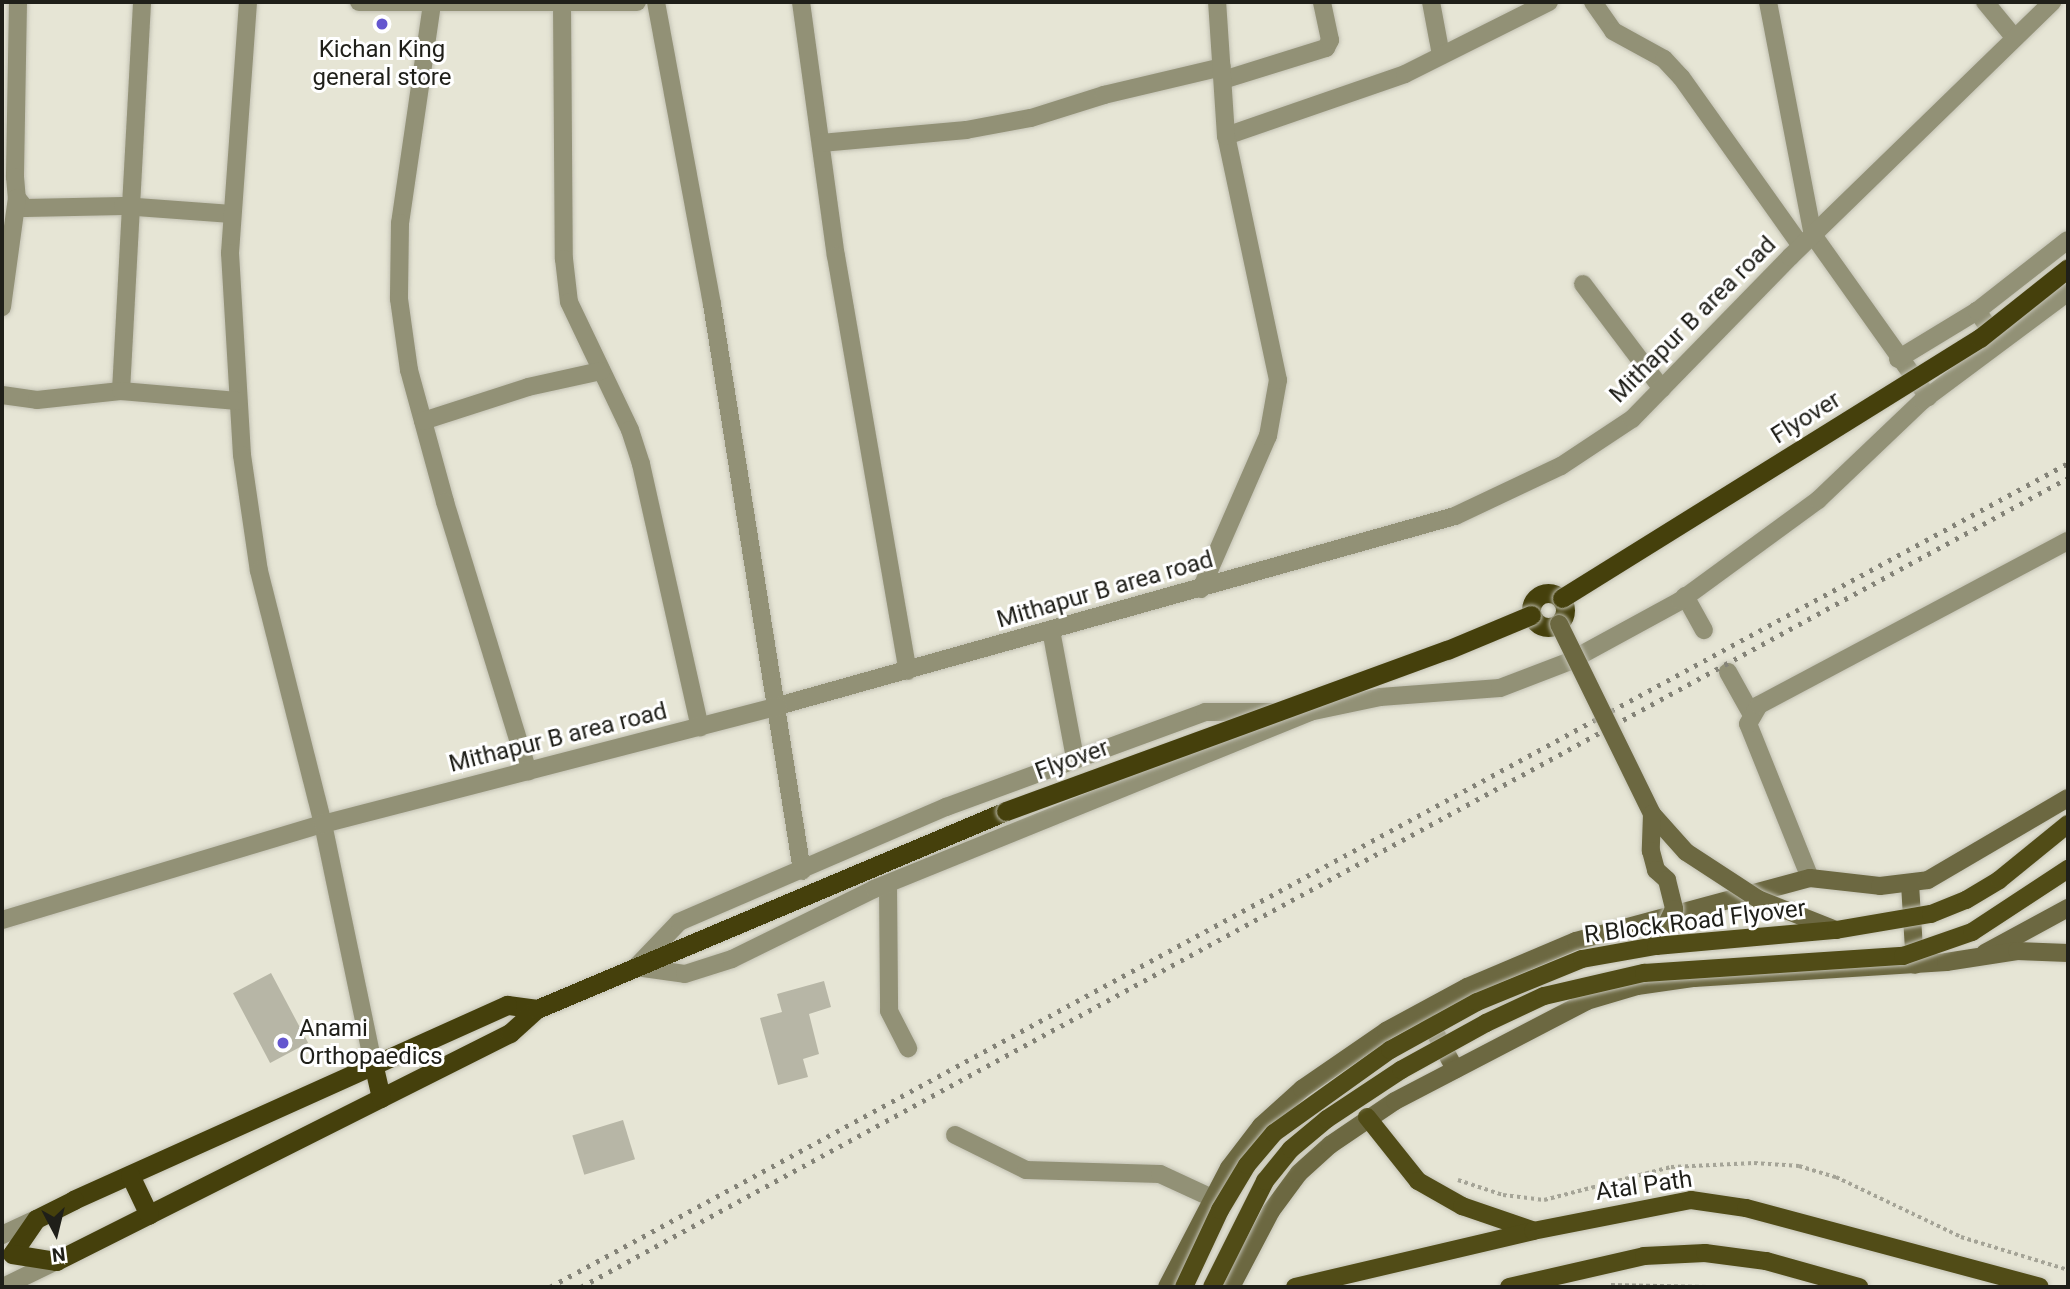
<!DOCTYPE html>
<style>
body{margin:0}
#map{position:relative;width:2070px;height:1289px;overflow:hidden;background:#e6e5d5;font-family:Roboto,sans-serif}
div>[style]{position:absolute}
.building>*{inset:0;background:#b7b6a6;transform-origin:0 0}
.path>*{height:3.5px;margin-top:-1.75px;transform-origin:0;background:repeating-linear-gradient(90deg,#a5a497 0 3.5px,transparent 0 7px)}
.roads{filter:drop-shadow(0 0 2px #c2c1b3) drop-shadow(0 0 2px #c2c1b3)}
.minor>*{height:18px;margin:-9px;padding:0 9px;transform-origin:9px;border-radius:9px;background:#929176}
.tertiary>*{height:18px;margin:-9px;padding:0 9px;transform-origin:9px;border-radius:9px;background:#929176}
.secondary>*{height:18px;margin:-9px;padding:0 9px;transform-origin:9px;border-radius:9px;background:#6c6841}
.primary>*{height:18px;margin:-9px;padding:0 9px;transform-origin:9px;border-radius:9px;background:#514c17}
.trunk>*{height:19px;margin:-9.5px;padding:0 9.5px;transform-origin:9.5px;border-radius:9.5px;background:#45400c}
.trunk>.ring{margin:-9.5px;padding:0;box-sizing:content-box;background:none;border:19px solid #45400c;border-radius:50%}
.rail>*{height:5px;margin-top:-2.5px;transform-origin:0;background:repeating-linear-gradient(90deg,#848378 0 3.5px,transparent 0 10.5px)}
.bridges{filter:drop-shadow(0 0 2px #c2c1b3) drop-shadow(0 0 2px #c2c1b3)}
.secondary-bridge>*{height:18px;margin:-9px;padding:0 9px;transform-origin:9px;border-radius:9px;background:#6c6841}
.primary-bridge>*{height:18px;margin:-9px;padding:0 9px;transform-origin:9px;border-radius:9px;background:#514c17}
.trunk-bridge>*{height:19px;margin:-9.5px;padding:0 9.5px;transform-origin:9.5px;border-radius:9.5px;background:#45400c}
.dots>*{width:19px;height:19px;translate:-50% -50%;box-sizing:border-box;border:4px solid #fff;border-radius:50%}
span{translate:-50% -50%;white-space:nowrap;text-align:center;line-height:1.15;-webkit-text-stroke:6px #fff;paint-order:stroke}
.poi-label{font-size:24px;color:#1f1f19}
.left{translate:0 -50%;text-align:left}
.street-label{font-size:24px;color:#1f1f19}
.frame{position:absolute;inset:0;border:4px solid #1f1f19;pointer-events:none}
.north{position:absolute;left:21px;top:1198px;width:70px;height:70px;-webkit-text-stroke:5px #fff;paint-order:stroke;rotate:173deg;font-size:19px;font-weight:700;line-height:28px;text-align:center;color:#1f1f19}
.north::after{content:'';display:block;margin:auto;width:24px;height:32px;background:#1f1f19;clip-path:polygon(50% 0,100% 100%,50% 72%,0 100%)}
</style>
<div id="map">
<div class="building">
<div style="left:271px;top:973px;width:79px;height:43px;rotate:62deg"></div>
<div style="clip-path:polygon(824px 981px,831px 1007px,809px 1014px,819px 1054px,803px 1059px,808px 1077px,778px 1085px,760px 1018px,782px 1012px,777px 994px)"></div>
<div style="left:623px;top:1120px;width:41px;height:53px;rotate:73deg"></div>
</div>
<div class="path">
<div style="left:1458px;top:1180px;width:47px;rotate:18.4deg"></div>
<div style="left:1503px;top:1195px;width:41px;rotate:7deg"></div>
<div style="left:1544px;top:1200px;width:131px;rotate:-14.6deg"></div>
<div style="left:1671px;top:1167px;width:83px;rotate:-2.8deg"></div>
<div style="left:1754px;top:1163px;width:45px;rotate:3.8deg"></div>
<div style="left:1799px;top:1166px;width:39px;rotate:17deg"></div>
<div style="left:1836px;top:1177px;width:139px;rotate:25.6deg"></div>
<div style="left:1961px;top:1237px;width:112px;rotate:17.1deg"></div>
<div style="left:1611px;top:1285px;width:97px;rotate:1.2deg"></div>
</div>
<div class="roads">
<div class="minor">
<div style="left:18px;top:2px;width:175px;rotate:91deg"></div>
<div style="left:15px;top:177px;width:21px;rotate:85deg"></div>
<div style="left:17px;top:198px;width:13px;rotate:51deg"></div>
<div style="left:25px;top:208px;width:98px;rotate:-1.2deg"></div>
<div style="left:123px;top:206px;width:109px;rotate:4.2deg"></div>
<div style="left:248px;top:2px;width:252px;rotate:94.1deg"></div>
<div style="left:230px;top:253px;width:202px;rotate:86.6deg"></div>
<div style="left:242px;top:455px;width:117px;rotate:81.7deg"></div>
<div style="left:259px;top:571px;width:261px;rotate:75.8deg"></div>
<div style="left:801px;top:2px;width:256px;rotate:82.2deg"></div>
<div style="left:836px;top:256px;width:421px;rotate:80.2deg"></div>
<div style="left:1431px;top:2px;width:54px;rotate:79.3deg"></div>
<div style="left:1593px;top:2px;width:35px;rotate:55deg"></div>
<div style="left:1613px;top:31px;width:58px;rotate:28.8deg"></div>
<div style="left:1664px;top:59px;width:25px;rotate:47deg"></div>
<div style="left:1681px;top:77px;width:207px;rotate:54.6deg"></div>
<div style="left:1768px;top:2px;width:237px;rotate:79.1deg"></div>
<div style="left:1813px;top:235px;width:199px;rotate:54.6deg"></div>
<div style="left:1985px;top:2px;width:44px;rotate:50.5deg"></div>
<div style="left:562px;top:3px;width:256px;rotate:89.6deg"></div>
<div style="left:564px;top:259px;width:43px;rotate:83.4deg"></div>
<div style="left:569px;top:302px;width:142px;rotate:64.5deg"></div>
<div style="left:630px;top:430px;width:36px;rotate:72deg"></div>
<div style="left:641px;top:464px;width:270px;rotate:77.4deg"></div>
<div style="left:432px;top:4px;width:221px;rotate:98.3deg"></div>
<div style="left:400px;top:223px;width:76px;rotate:90.8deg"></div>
<div style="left:399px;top:299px;width:72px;rotate:82deg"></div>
<div style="left:409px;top:370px;width:137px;rotate:74.7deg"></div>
<div style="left:445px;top:502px;width:282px;rotate:72.9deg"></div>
<div style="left:1223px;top:80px;width:108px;rotate:-17.3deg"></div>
<div style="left:1326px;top:48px;width:9px;rotate:-63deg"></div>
<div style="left:1330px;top:40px;width:39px;rotate:-102deg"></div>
<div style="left:1226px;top:136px;width:189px;rotate:-19.1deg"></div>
<div style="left:1405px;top:74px;width:161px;rotate:-26.6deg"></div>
<div style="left:821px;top:143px;width:146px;rotate:-5.1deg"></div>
<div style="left:966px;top:130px;width:66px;rotate:-10.5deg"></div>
<div style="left:1031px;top:118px;width:77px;rotate:-17.5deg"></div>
<div style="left:1104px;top:95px;width:121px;rotate:-13.3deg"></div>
<div style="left:1583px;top:284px;width:131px;rotate:53deg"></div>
<div style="left:2px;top:307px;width:110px;rotate:-82.2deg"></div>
<div style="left:1898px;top:359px;width:92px;rotate:-31.3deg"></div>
<div style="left:121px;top:391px;width:390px;rotate:-86.9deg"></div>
<div style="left:2px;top:395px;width:35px;rotate:8deg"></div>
<div style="left:37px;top:400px;width:84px;rotate:-6.1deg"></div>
<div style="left:121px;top:391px;width:117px;rotate:4.9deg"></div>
<div style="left:423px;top:421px;width:110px;rotate:-17.9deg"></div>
<div style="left:528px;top:387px;width:75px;rotate:-12.4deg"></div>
<div style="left:1201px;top:589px;width:167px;rotate:-66.4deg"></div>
<div style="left:1268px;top:436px;width:57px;rotate:-79.9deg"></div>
<div style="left:1278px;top:380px;width:249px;rotate:-102deg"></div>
<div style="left:1226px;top:136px;width:134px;rotate:-93.8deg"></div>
<div style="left:1685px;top:596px;width:39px;rotate:61deg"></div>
<div style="left:1051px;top:630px;width:130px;rotate:79.4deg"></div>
<div style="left:1728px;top:672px;width:49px;rotate:60.8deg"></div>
<div style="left:778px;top:706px;width:703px;rotate:-15.68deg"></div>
<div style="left:1455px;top:516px;width:117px;rotate:-25.3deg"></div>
<div style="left:1561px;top:466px;width:85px;rotate:-33.5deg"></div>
<div style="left:1632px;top:419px;width:226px;rotate:-45.7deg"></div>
<div style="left:1790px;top:257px;width:366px;rotate:-44.2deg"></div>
<div style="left:1810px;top:878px;width:166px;rotate:-111.9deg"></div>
<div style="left:1748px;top:724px;width:22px;rotate:-60deg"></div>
<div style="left:1759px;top:705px;width:350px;rotate:-28deg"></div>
<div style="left:888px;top:884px;width:127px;rotate:89.5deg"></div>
<div style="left:889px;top:1011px;width:42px;rotate:62.8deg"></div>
<div style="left:955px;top:1135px;width:79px;rotate:26.2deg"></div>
<div style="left:1026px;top:1170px;width:134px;rotate:1.7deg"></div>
<div style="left:1160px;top:1174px;width:60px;rotate:24.8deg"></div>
</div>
<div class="tertiary">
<div style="left:359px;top:2px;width:278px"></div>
<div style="left:656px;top:2px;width:307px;rotate:79.5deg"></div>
<div style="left:712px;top:304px;width:574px;rotate:80.98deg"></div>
<div style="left:1998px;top:341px;width:37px;rotate:-125deg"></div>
<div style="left:1977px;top:311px;width:115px;rotate:-38deg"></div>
<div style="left:323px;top:824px;width:244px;rotate:78.2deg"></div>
<div style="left:2px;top:920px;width:335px;rotate:-16.7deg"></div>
<div style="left:323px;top:824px;width:470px;rotate:-14.5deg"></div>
<div style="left:636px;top:967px;width:49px;rotate:8.1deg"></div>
<div style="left:685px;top:974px;width:49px;rotate:-17.7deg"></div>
<div style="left:732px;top:959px;width:158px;rotate:-26.2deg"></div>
<div style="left:874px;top:889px;width:470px;rotate:-22.1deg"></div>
<div style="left:1309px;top:712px;width:73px;rotate:-11.9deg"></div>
<div style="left:1380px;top:697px;width:120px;rotate:-4.3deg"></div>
<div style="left:1500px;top:688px;width:73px;rotate:-20.9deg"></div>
<div style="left:1568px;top:662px;width:128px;rotate:-28.6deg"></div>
<div style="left:1680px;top:601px;width:171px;rotate:-36.2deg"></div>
<div style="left:1818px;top:500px;width:144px;rotate:-43.6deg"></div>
<div style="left:1922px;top:401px;width:182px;rotate:-36.7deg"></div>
<div style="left:636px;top:967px;width:62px;rotate:-46.3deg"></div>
<div style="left:679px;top:922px;width:291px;rotate:-23.3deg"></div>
<div style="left:946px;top:807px;width:276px;rotate:-20.1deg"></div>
<div style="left:1205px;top:712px;width:66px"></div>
<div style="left:2px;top:1235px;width:38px;rotate:-25deg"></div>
<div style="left:3px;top:1287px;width:59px;rotate:-26.1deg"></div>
</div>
<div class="secondary">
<div style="left:1910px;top:884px;width:81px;rotate:86.5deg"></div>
<div style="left:1985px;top:953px;width:94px;rotate:-28.5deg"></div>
<div style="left:1425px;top:1014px;width:63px;rotate:61.4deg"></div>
<div style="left:1167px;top:1287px;width:134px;rotate:-62.5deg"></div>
<div style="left:1229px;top:1168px;width:53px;rotate:-52.7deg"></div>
<div style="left:1261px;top:1126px;width:55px;rotate:-42.1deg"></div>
<div style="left:1302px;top:1089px;width:102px;rotate:-34.6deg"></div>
<div style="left:1386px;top:1031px;width:92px;rotate:-28.5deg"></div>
<div style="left:1467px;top:987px;width:118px;rotate:-22.9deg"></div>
<div style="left:1576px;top:941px;width:242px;rotate:-15.1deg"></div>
<div style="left:1810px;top:878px;width:70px;rotate:6.5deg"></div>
<div style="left:1880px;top:886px;width:48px;rotate:-7.1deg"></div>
<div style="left:1928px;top:880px;width:162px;rotate:-30.4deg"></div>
<div style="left:1231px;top:1287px;width:86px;rotate:-62.2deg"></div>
<div style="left:1271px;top:1211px;width:47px;rotate:-53.6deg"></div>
<div style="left:1299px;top:1173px;width:42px;rotate:-42.1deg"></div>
<div style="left:1330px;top:1145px;width:78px;rotate:-34.1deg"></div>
<div style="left:1395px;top:1101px;width:216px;rotate:-27.5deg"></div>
<div style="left:1587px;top:1001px;width:52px;rotate:-16.7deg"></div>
<div style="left:1637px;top:986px;width:58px;rotate:-8deg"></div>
<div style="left:1694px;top:978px;width:253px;rotate:-3.6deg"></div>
<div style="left:1946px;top:962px;width:72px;rotate:-8.8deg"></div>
<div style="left:2017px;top:951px;width:51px;rotate:2.2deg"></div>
</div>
<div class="primary">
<div style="left:1367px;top:1117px;width:82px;rotate:51.4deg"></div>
<div style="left:1418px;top:1181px;width:51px;rotate:29.6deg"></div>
<div style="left:1462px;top:1206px;width:74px;rotate:18.9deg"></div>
<div style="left:1295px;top:1287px;width:244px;rotate:-13.2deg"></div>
<div style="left:1533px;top:1231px;width:161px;rotate:-11.1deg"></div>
<div style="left:1691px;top:1200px;width:56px;rotate:8.3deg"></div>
<div style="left:1746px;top:1208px;width:304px;rotate:15deg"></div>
<div style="left:1509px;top:1287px;width:139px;rotate:-12.9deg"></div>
<div style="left:1644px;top:1256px;width:61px;rotate:-2.8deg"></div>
<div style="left:1705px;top:1253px;width:62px;rotate:7.5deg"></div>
<div style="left:1766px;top:1261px;width:97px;rotate:15.6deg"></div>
</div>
<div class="trunk">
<div class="ring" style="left:1531px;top:593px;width:15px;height:15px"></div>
<div style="left:537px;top:1009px;width:30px;rotate:-172deg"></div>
<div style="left:507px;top:1005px;width:475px;rotate:155.8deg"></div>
<div style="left:74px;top:1200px;width:42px;rotate:153.4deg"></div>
<div style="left:36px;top:1219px;width:42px;rotate:124.4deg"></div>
<div style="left:12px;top:1254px;width:45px;rotate:9deg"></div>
<div style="left:56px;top:1261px;width:508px;rotate:-26.67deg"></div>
<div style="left:510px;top:1033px;width:36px;rotate:-42deg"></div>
<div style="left:537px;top:1009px;width:509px;rotate:-22.89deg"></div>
<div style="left:373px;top:1063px;width:36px;rotate:77deg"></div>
<div style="left:130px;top:1175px;width:44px;rotate:64.6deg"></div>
</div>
</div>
<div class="rail">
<div style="left:550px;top:1287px;width:1727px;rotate:-28.49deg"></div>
<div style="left:581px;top:1287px;width:1693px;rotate:-28.55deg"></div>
</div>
<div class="bridges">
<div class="secondary-bridge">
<div style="left:1559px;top:624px;width:212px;rotate:63.9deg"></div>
<div style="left:1652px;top:814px;width:51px;rotate:48.2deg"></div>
<div style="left:1686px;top:852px;width:86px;rotate:33.1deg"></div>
<div style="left:1758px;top:899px;width:84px;rotate:21.7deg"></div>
<div style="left:1652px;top:814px;width:37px;rotate:92deg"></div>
<div style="left:1651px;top:851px;width:20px;rotate:75deg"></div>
<div style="left:1656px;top:870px;width:15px;rotate:42deg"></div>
<div style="left:1667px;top:880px;width:30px;rotate:76deg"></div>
<div style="left:1674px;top:909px;width:41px;rotate:115.9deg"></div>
</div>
<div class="primary-bridge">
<div style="left:1184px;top:1287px;width:85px;rotate:-64.9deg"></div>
<div style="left:1220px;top:1210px;width:52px;rotate:-59deg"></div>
<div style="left:1247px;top:1165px;width:42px;rotate:-49.8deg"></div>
<div style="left:1274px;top:1133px;width:143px;rotate:-35.6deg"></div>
<div style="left:1390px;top:1050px;width:99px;rotate:-28.9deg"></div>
<div style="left:1477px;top:1002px;width:113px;rotate:-22.3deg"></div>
<div style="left:1582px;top:959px;width:75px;rotate:-10deg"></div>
<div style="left:1656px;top:946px;width:181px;rotate:-5.1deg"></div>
<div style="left:1836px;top:930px;width:96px;rotate:-9.6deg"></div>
<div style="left:1931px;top:914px;width:38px;rotate:-22deg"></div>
<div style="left:1966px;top:900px;width:39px;rotate:-31deg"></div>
<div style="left:1999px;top:880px;width:89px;rotate:-39.1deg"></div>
<div style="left:1212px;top:1287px;width:119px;rotate:-63.4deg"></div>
<div style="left:1265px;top:1181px;width:41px;rotate:-50.9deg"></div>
<div style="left:1291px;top:1149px;width:47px;rotate:-39.8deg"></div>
<div style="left:1327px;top:1119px;width:89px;rotate:-33.5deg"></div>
<div style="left:1401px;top:1070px;width:97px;rotate:-28.9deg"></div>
<div style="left:1486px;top:1023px;width:64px;rotate:-25deg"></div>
<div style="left:1544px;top:996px;width:103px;rotate:-13deg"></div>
<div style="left:1644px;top:973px;width:260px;rotate:-3.8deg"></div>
<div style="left:1903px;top:956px;width:73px;rotate:-19.2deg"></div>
<div style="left:1972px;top:932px;width:115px;rotate:-33.3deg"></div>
</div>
<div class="trunk-bridge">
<div style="left:1562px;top:598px;width:492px;rotate:-31.9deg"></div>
<div style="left:1980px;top:338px;width:112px;rotate:-38.5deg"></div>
<div style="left:1006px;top:811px;width:469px;rotate:-20.1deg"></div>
<div style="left:1447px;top:650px;width:91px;rotate:-22.6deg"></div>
</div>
</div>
<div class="dots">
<div style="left:382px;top:24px;background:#6456cf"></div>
<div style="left:283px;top:1043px;background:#6456cf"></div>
</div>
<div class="poi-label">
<span style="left:382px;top:64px">Kichan King<br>general store</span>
<span class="left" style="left:299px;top:1043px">Anami<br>Orthopaedics</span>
</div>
<div class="street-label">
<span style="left:1693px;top:320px;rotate:-45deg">Mithapur B area road</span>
<span style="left:1806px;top:418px;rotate:-32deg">Flyover</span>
<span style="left:1105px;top:590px;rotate:-16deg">Mithapur B area road</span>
<span style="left:558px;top:738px;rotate:-14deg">Mithapur B area road</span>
<span style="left:1072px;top:760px;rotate:-20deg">Flyover</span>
<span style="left:1695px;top:922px;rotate:-7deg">R Block Road Flyover</span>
<span style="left:1644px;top:1186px;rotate:-8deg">Atal Path</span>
</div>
<div class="frame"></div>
<div class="north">N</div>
</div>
